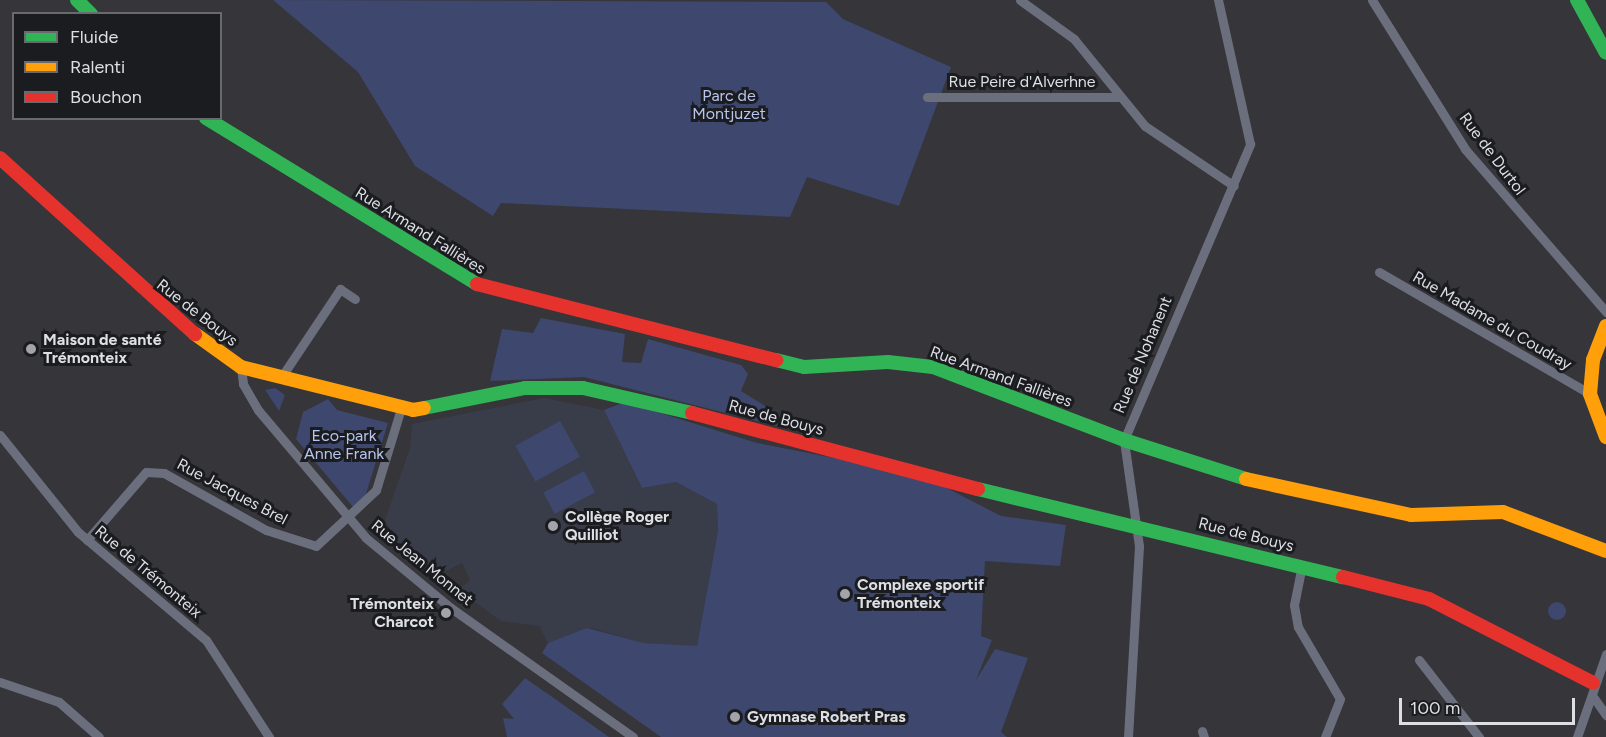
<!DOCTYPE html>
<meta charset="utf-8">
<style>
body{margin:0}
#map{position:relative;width:1606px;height:737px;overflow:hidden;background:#35353a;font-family:Figtree,sans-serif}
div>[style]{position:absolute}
.built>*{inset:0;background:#393d4a}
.green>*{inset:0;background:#3e476d;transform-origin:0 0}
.round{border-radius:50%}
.street>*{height:9px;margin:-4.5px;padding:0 4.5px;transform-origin:4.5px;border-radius:4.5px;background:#6b6f7d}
.fast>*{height:14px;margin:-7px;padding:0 7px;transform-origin:7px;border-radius:7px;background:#30b455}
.slow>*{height:14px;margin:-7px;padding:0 7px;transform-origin:7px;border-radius:7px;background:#ff9f0a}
.jam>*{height:14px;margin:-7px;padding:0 7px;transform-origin:7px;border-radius:7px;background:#e5322d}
.dots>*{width:16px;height:16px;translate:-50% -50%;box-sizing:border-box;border:3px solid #1b1c20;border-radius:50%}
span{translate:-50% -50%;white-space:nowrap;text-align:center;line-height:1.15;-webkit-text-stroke:6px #1b1c20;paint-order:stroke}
.street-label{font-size:16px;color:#dddfe5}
.park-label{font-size:16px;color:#b9c5ee}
.poi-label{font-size:16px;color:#dddfe5;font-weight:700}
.left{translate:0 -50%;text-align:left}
.right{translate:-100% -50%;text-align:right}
.legend{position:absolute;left:12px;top:12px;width:210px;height:108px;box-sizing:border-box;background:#1b1c20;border:2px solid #696a6f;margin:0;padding:8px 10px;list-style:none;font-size:18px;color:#dddfe5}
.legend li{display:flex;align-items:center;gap:12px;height:30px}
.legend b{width:30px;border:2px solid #696a6f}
.scale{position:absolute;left:1399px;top:698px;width:176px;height:27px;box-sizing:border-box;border:3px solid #dddfe5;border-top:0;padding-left:8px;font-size:18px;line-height:21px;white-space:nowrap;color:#dddfe5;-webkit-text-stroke:4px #1b1c20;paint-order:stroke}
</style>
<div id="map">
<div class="built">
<div style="clip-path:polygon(544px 398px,604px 410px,642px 488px,676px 482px,717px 504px,718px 531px,697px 647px,644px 643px,591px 628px,548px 643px,539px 626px,501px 621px,465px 595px,461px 588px,470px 580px,462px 563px,432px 578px,392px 545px,395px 538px,385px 520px,410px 448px,412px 424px)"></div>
</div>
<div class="green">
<div style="clip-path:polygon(273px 0,826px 2px,843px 19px,951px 67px,899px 206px,807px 177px,790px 217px,501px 203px,493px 216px,415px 166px,358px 72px)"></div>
<div style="clip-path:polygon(541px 318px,625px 334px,622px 362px,641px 363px,648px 339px,741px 365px,748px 374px,741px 391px,780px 415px,777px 426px,584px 377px,490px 381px,502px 329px,533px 333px)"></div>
<div style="clip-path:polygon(275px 388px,285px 395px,279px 411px,265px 390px)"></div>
<div style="clip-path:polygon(328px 399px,337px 410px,388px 423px,365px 497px,353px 507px,296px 439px,303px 412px)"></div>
<div style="clip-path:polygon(625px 402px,757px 443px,881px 467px,943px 486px,1001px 516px,1066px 525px,1060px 566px,985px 561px,981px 636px,992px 640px,976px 680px,995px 649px,1028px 658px,1001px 732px,1007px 737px,661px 737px,542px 653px,548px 643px,587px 628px,644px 643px,697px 646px,718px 531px,717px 504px,676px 482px,642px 488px,604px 410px)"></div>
<div style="left:560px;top:421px;width:41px;height:51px;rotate:61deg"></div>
<div style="left:584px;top:471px;width:24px;height:46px;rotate:62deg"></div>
<div class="round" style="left:1548px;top:602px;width:18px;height:18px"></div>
<div style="clip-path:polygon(525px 678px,558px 701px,609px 737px,507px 737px,503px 718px,514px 719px,502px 704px)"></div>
</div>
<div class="street">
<div style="left:1020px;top:0;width:67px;rotate:35.8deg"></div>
<div style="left:1074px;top:39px;width:112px;rotate:50.8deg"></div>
<div style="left:1145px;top:126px;width:107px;rotate:34deg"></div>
<div style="left:1372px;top:0;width:176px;rotate:58deg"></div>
<div style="left:1465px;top:149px;width:216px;rotate:49.1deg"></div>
<div style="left:927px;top:97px;width:191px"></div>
<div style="left:1379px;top:272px;width:244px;rotate:30deg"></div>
<div style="left:241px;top:367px;width:17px;rotate:83deg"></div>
<div style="left:243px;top:384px;width:30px;rotate:60deg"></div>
<div style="left:258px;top:410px;width:167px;rotate:49.8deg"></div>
<div style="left:366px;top:538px;width:110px;rotate:39.5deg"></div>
<div style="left:451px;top:608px;width:223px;rotate:35.3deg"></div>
<div style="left:282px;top:376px;width:105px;rotate:-56.3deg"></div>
<div style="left:340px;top:289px;width:18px;rotate:34deg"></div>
<div style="left:0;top:435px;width:124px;rotate:51.2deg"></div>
<div style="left:78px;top:532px;width:167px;rotate:40.2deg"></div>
<div style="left:206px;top:640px;width:116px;rotate:57deg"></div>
<div style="left:87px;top:540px;width:90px;rotate:-49.1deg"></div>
<div style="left:146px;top:472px;width:18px;rotate:3deg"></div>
<div style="left:164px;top:473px;width:117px;rotate:29.2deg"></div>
<div style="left:266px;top:530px;width:52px;rotate:17.7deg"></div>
<div style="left:316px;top:546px;width:82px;rotate:-43deg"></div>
<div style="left:376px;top:490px;width:86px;rotate:-73deg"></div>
<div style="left:1302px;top:565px;width:41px;rotate:101.3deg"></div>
<div style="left:1294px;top:605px;width:22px;rotate:80deg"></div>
<div style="left:1298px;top:627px;width:83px;rotate:59.7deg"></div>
<div style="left:1340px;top:699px;width:41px;rotate:111.5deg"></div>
<div style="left:1419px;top:660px;width:98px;rotate:52.1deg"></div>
<div style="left:0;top:682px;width:62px;rotate:18.7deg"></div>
<div style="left:59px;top:702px;width:53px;rotate:41.2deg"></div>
<div style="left:1594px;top:698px;width:21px;rotate:55deg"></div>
<div style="left:1202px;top:731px;width:6px;rotate:72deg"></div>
<div style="left:1128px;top:737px;width:191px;rotate:-86.7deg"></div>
<div style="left:1139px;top:546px;width:107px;rotate:-98.1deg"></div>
<div style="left:1124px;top:440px;width:322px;rotate:-66.9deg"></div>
<div style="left:1250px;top:144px;width:148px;rotate:-102.5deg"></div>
<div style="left:1577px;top:737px;width:88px;rotate:-70.7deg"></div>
</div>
<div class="fast">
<div style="left:77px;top:0;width:20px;rotate:45deg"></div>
<div style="left:1577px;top:0;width:60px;rotate:61.3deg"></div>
<div style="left:206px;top:118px;width:318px;rotate:31.5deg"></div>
<div style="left:776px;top:360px;width:29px;rotate:14deg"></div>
<div style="left:804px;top:367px;width:84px;rotate:-3.4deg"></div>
<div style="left:888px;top:362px;width:45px;rotate:6.3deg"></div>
<div style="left:933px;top:367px;width:204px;rotate:20.9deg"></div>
<div style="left:1124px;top:440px;width:128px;rotate:17.7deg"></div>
<div style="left:424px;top:408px;width:103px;rotate:-11.2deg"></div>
<div style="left:525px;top:388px;width:58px"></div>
<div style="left:583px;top:388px;width:112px;rotate:12.9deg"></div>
<div style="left:978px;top:489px;width:375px;rotate:13.6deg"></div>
</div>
<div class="slow">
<div style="left:1606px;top:326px;width:36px;rotate:111deg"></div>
<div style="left:1593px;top:360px;width:34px;rotate:95deg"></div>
<div style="left:1590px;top:394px;width:46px;rotate:69.6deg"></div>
<div style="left:195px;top:334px;width:57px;rotate:35.7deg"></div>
<div style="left:241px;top:367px;width:177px;rotate:14deg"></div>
<div style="left:413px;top:410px;width:11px;rotate:-10deg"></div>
<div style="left:1246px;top:479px;width:169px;rotate:12.3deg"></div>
<div style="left:1411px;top:515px;width:92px;rotate:-1.9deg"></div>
<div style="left:1503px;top:512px;width:110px;rotate:20.7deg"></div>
</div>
<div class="jam">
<div style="left:0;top:158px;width:263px;rotate:42.1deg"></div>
<div style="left:477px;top:284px;width:309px;rotate:14.3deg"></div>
<div style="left:692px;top:413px;width:296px;rotate:14.9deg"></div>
<div style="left:1343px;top:577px;width:89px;rotate:14.3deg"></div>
<div style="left:1429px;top:599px;width:184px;rotate:27.1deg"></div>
</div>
<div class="dots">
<div style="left:31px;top:349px;background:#a2a4a9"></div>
<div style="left:553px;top:526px;background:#a2a4a9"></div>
<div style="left:845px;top:594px;background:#a2a4a9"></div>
<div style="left:446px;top:613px;background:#a2a4a9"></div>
<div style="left:735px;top:717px;background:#a2a4a9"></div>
</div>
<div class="street-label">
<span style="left:1022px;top:82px">Rue Peire d'Alverhne</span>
<span style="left:1492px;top:154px;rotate:53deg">Rue de Durtol</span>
<span style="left:420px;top:231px;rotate:32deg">Rue Armand Fallières</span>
<span style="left:197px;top:313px;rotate:38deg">Rue de Bouys</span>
<span style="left:1492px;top:321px;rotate:30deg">Rue Madame du Coudray</span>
<span style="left:1143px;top:355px;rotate:-67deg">Rue de Nohanent</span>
<span style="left:1001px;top:377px;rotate:20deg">Rue Armand Fallières</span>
<span style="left:776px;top:418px;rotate:15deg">Rue de Bouys</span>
<span style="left:232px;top:492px;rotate:28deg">Rue Jacques Brel</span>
<span style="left:1246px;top:535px;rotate:14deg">Rue de Bouys</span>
<span style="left:422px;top:563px;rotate:39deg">Rue Jean Monnet</span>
<span style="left:148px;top:572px;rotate:40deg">Rue de Trémonteix</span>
</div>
<div class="park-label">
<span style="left:729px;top:105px">Parc de<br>Montjuzet</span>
<span style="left:344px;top:445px">Eco-park<br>Anne Frank</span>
</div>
<div class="poi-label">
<span class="left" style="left:43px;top:349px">Maison de santé<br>Trémonteix</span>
<span class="left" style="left:565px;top:526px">Collège Roger<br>Quilliot</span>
<span class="left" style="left:857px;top:594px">Complexe sportif<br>Trémonteix</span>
<span class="right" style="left:434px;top:613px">Trémonteix<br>Charcot</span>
<span class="left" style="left:747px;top:717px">Gymnase Robert Pras</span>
</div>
<ul class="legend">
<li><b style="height:8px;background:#30b455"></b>Fluide</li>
<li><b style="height:8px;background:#ff9f0a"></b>Ralenti</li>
<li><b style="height:8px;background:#e5322d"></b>Bouchon</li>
</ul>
<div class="scale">100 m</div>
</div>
